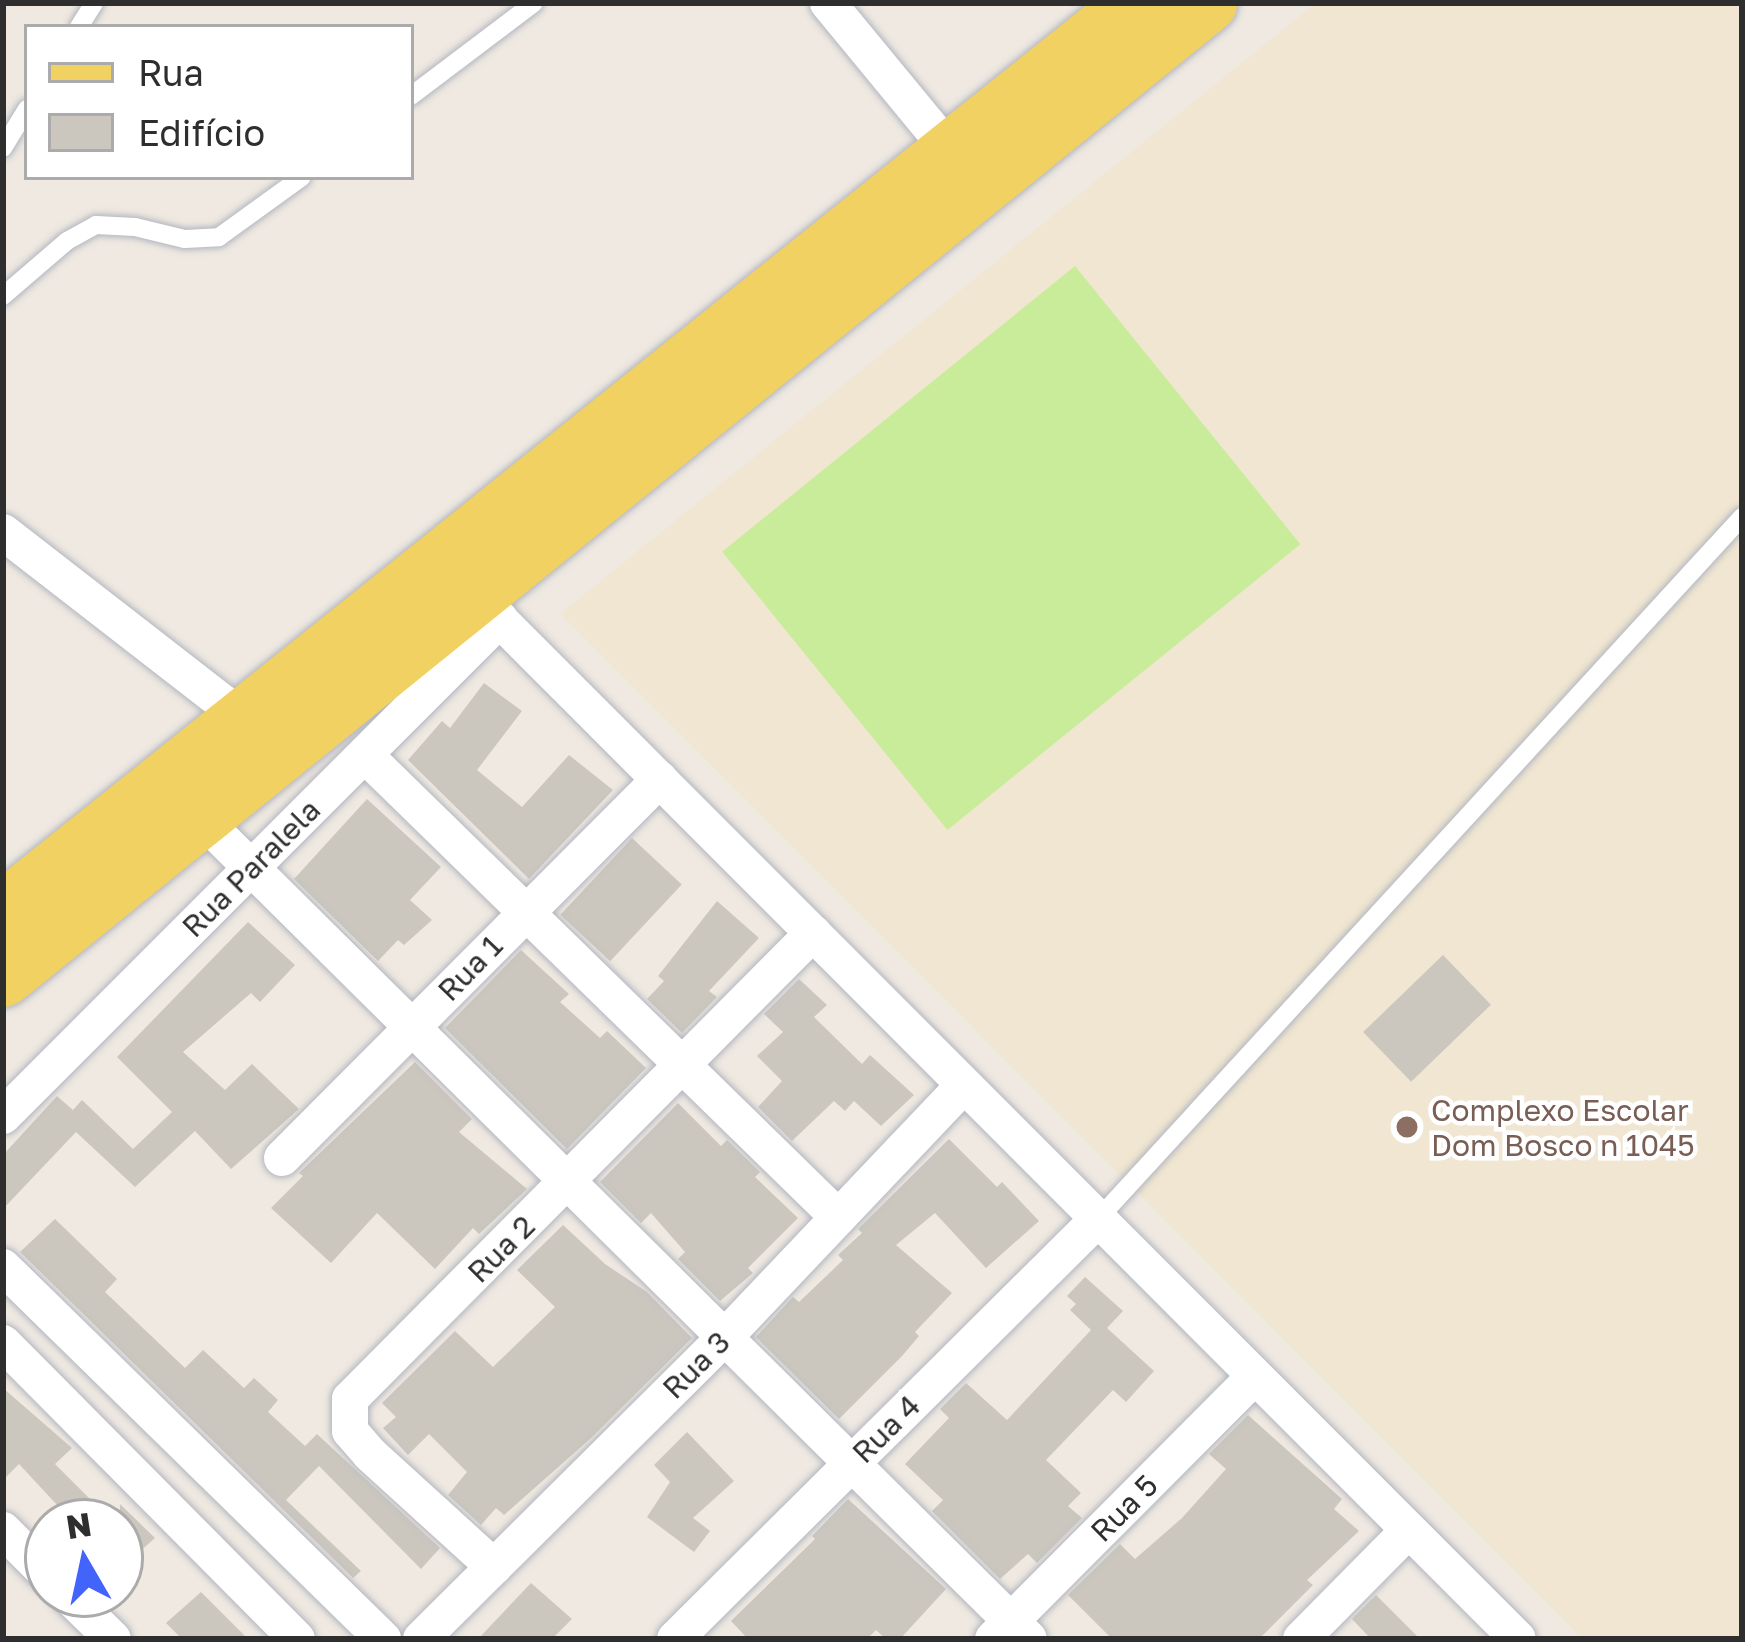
<!DOCTYPE html>
<meta charset="utf-8">
<style>
body{margin:0}
#map{position:relative;width:1745px;height:1642px;overflow:hidden;background:#efe9e1;font-family:"Golos Text",sans-serif}
div>[style]{position:absolute}
.education>*{inset:0;background:#f0e6d1}
.pitch>*{inset:0;background:#c9ec9a;transform-origin:0 0}
.building>*{inset:0;background:#cbc7bf;transform-origin:0 0}
.roads{filter:drop-shadow(0 0 3px #b4b7c1) drop-shadow(0 0 3px #b4b7c1)}
.service>*{height:18px;margin:-9px;padding:0 9px;transform-origin:9px;border-radius:9px;background:#fff}
.minor>*{height:36px;margin:-18px;padding:0 18px;transform-origin:18px;border-radius:18px;background:#fff}
.primary>*{height:60px;margin:-30px;padding:0 30px;transform-origin:30px;border-radius:30px;background:#f2d163}
.dots>*{width:33px;height:33px;translate:-50% -50%;box-sizing:border-box;border:6px solid #fff;border-radius:50%}
span{translate:-50% -50%;white-space:nowrap;text-align:center;line-height:1.15;-webkit-text-stroke:9px #fff;paint-order:stroke}
.street-label{font-size:30px;color:#2e2e2e}
.education-label{font-size:30px;color:#785e54}
.left{translate:0 -50%;text-align:left}
.frame{position:absolute;inset:0;border:6px solid #2e2e2e;pointer-events:none}
.legend{position:absolute;left:24px;top:24px;width:390px;height:156px;box-sizing:border-box;background:#fff;border:3px solid #ababab;margin:0;padding:15px 21px;list-style:none;font-size:36px;color:#2e2e2e}
.legend li{display:flex;align-items:center;gap:24px;height:60px}
.legend b{width:60px;border:3px solid #ababab}
.north{position:absolute;left:24px;top:1498px;width:120px;height:120px;box-sizing:border-box;background:#fff;border:3px solid #ababab;border-radius:50%;rotate:351deg;font-size:33px;font-weight:700;line-height:48px;text-align:center;color:#2e2e2e}
.north::after{content:'';display:block;margin:auto;width:42px;height:54px;background:#4264fb;clip-path:polygon(50% 0,100% 100%,50% 72%,0 100%)}
</style>
<div id="map">
<div class="education">
<div style="clip-path:polygon(1316px 3px,1742px 3px,1742px 1639px,1583px 1639px,560px 614px)"></div>
</div>
<div class="pitch">
<div style="left:1075px;top:266px;width:358px;height:454px;rotate:51deg"></div>
</div>
<div class="building">
<div style="clip-path:polygon(484px 683px,522px 711px,477px 770px,522px 807px,569px 755px,613px 790px,529px 879px,408px 760px,442px 721px,450px 728px)"></div>
<div style="clip-path:polygon(367px 799px,441px 867px,410px 900px,432px 920px,404px 945px,398px 940px,378px 961px,294px 879px)"></div>
<div style="left:632px;top:838px;width:68px;height:105px;rotate:43deg"></div>
<div style="clip-path:polygon(717px 901px,759px 938px,709px 991px,717px 997px,682px 1033px,647px 999px,664px 981px,658px 976px)"></div>
<div style="clip-path:polygon(248px 922px,295px 965px,260px 1002px,251px 993px,183px 1052px,225px 1090px,252px 1064px,299px 1109px,231px 1169px,195px 1131px,135px 1187px,76px 1132px,3px 1209px,3px 1155px,57px 1096px,73px 1110px,82px 1100px,133px 1149px,172px 1112px,117px 1057px)"></div>
<div style="clip-path:polygon(521px 950px,569px 994px,560px 1002px,600px 1038px,607px 1031px,646px 1068px,567px 1149px,445px 1028px)"></div>
<div style="left:1443px;top:955px;width:69px;height:111px;rotate:46deg"></div>
<div style="clip-path:polygon(799px 979px,827px 1005px,814px 1017px,862px 1064px,870px 1055px,914px 1095px,881px 1126px,854px 1101px,845px 1111px,834px 1101px,792px 1141px,758px 1107px,782px 1081px,757px 1056px,783px 1032px,764px 1014px)"></div>
<div style="clip-path:polygon(415px 1062px,472px 1119px,459px 1132px,527px 1189px,479px 1234px,473px 1228px,435px 1269px,377px 1213px,331px 1263px,271px 1208px,303px 1176px,299px 1173px)"></div>
<div style="clip-path:polygon(678px 1103px,721px 1146px,727px 1140px,760px 1172px,755px 1177px,798px 1218px,748px 1268px,753px 1273px,720px 1301px,678px 1259px,685px 1252px,651px 1213px,641px 1223px,600px 1182px)"></div>
<div style="clip-path:polygon(949px 1139px,997px 1187px,1002px 1182px,1039px 1221px,986px 1268px,935px 1213px,896px 1245px,952px 1293px,915px 1332px,919px 1336px,902px 1356px,839px 1419px,756px 1337px,793px 1297px,799px 1302px,843px 1260px,838px 1255px,862px 1233px,858px 1229px)"></div>
<div style="clip-path:polygon(55px 1219px,117px 1279px,105px 1292px,185px 1368px,203px 1350px,244px 1388px,254px 1378px,278px 1400px,268px 1412px,305px 1446px,317px 1434px,440px 1548px,421px 1569px,319px 1466px,286px 1500px,361px 1571px,353px 1578px,20px 1252px)"></div>
<div style="clip-path:polygon(563px 1225px,605px 1264px,647px 1292px,692px 1338px,590px 1439px,504px 1515px,496px 1508px,481px 1525px,448px 1495px,467px 1472px,429px 1434px,408px 1455px,383px 1428px,396px 1417px,382px 1403px,455px 1331px,493px 1367px,555px 1307px,517px 1270px)"></div>
<div style="clip-path:polygon(1085px 1277px,1123px 1311px,1107px 1328px,1154px 1371px,1126px 1402px,1113px 1390px,1046px 1460px,1081px 1493px,1068px 1506px,1082px 1518px,1037px 1563px,1028px 1554px,1000px 1579px,932px 1511px,943px 1500px,905px 1464px,949px 1418px,940px 1409px,966px 1383px,1007px 1420px,1091px 1330px,1070px 1310px,1076px 1304px,1067px 1296px)"></div>
<div style="clip-path:polygon(3px 1388px,72px 1448px,55px 1464px,113px 1522px,42px 1522px,58px 1506px,19px 1464px,3px 1480px)"></div>
<div style="clip-path:polygon(1248px 1415px,1342px 1499px,1334px 1509px,1359px 1531px,1307px 1580px,1313px 1585px,1259px 1639px,1112px 1639px,1068px 1595px,1120px 1544px,1135px 1559px,1182px 1518px,1226px 1469px,1209px 1454px)"></div>
<div style="clip-path:polygon(687px 1432px,734px 1481px,693px 1518px,710px 1531px,694px 1552px,647px 1517px,670px 1482px,654px 1465px)"></div>
<div style="clip-path:polygon(848px 1499px,946px 1589px,900px 1639px,886px 1639px,876px 1630px,867px 1639px,748px 1639px,731px 1621px,815px 1539px,812px 1536px)"></div>
<div style="clip-path:polygon(120px 1504px,155px 1538px,120px 1569px)"></div>
<div style="clip-path:polygon(531px 1583px,572px 1619px,552px 1639px,478px 1639px)"></div>
<div style="clip-path:polygon(201px 1592px,248px 1639px,182px 1639px,166px 1623px)"></div>
<div style="clip-path:polygon(1376px 1595px,1420px 1639px,1371px 1639px,1352px 1619px)"></div>
</div>
<div class="roads">
<div class="service">
<div style="left:79px;top:27px;width:28px;rotate:-58deg"></div>
<div style="left:411px;top:96px;width:154px;rotate:-37.1deg"></div>
<div style="left:3px;top:148px;width:46px;rotate:-58.4deg"></div>
<div style="left:3px;top:296px;width:84px;rotate:-40.7deg"></div>
<div style="left:67px;top:241px;width:33px;rotate:-29deg"></div>
<div style="left:96px;top:225px;width:39px;rotate:3deg"></div>
<div style="left:135px;top:227px;width:51px;rotate:13.5deg"></div>
<div style="left:185px;top:239px;width:34px;rotate:-3deg"></div>
<div style="left:219px;top:237px;width:102px;rotate:-35.9deg"></div>
<div style="left:1098px;top:1219px;width:953px;rotate:-47.47deg"></div>
</div>
<div class="minor">
<div style="left:828px;top:3px;width:192px;rotate:50.5deg"></div>
<div style="left:3px;top:532px;width:306px;rotate:37.8deg"></div>
<div style="left:476px;top:596px;width:1474px;rotate:45.03deg"></div>
<div style="left:365px;top:755px;width:661px;rotate:44.33deg"></div>
<div style="left:198px;top:815px;width:1170px;rotate:44.76deg"></div>
<div style="left:3px;top:1116px;width:703px;rotate:-45deg"></div>
<div style="left:282px;top:1158px;width:535px;rotate:-45.08deg"></div>
<div style="left:3px;top:1267px;width:532px;rotate:44.39deg"></div>
<div style="left:3px;top:1343px;width:417px;rotate:45.2deg"></div>
<div style="left:3px;top:1530px;width:64px;rotate:45deg"></div>
<div style="left:494px;top:1567px;width:168px;rotate:-137.7deg"></div>
<div style="left:370px;top:1454px;width:30px;rotate:-131deg"></div>
<div style="left:350px;top:1431px;width:32px;rotate:-90deg"></div>
<div style="left:350px;top:1399px;width:657px;rotate:-45.19deg"></div>
<div style="left:67px;top:1594px;width:64px;rotate:44.4deg"></div>
<div style="left:421px;top:1639px;width:426px;rotate:-44.8deg"></div>
<div style="left:723px;top:1339px;width:350px;rotate:-46.5deg"></div>
<div style="left:675px;top:1639px;width:596px;rotate:-44.8deg"></div>
<div style="left:993px;top:1639px;width:371px;rotate:-45.1deg"></div>
<div style="left:1301px;top:1639px;width:153px;rotate:-45.3deg"></div>
</div>
<div class="primary">
<div style="left:3px;top:912px;width:1453px;rotate:-38.72deg"></div>
<div style="left:3px;top:977px;width:1549px;rotate:-38.97deg"></div>
</div>
</div>
<div class="dots">
<div style="left:1407px;top:1127px;background:#8d6e63"></div>
</div>
<div class="street-label">
<span style="left:251px;top:868px;rotate:-45deg">Rua Paralela</span>
<span style="left:470px;top:968px;rotate:-46deg">Rua 1</span>
<span style="left:501px;top:1249px;rotate:-45deg">Rua 2</span>
<span style="left:696px;top:1365px;rotate:-45deg">Rua 3</span>
<span style="left:886px;top:1429px;rotate:-45deg">Rua 4</span>
<span style="left:1124px;top:1508px;rotate:-45deg">Rua 5</span>
</div>
<div class="education-label">
<span class="left" style="left:1431px;top:1127px">Complexo Escolar<br>Dom Bosco n 1045</span>
</div>
<div class="frame"></div>
<ul class="legend">
<li><b style="height:15px;background:#f2d163"></b>Rua</li>
<li><b style="height:33px;background:#cbc7bf"></b>Edifício</li>
</ul>
<div class="north">N</div>
</div>
